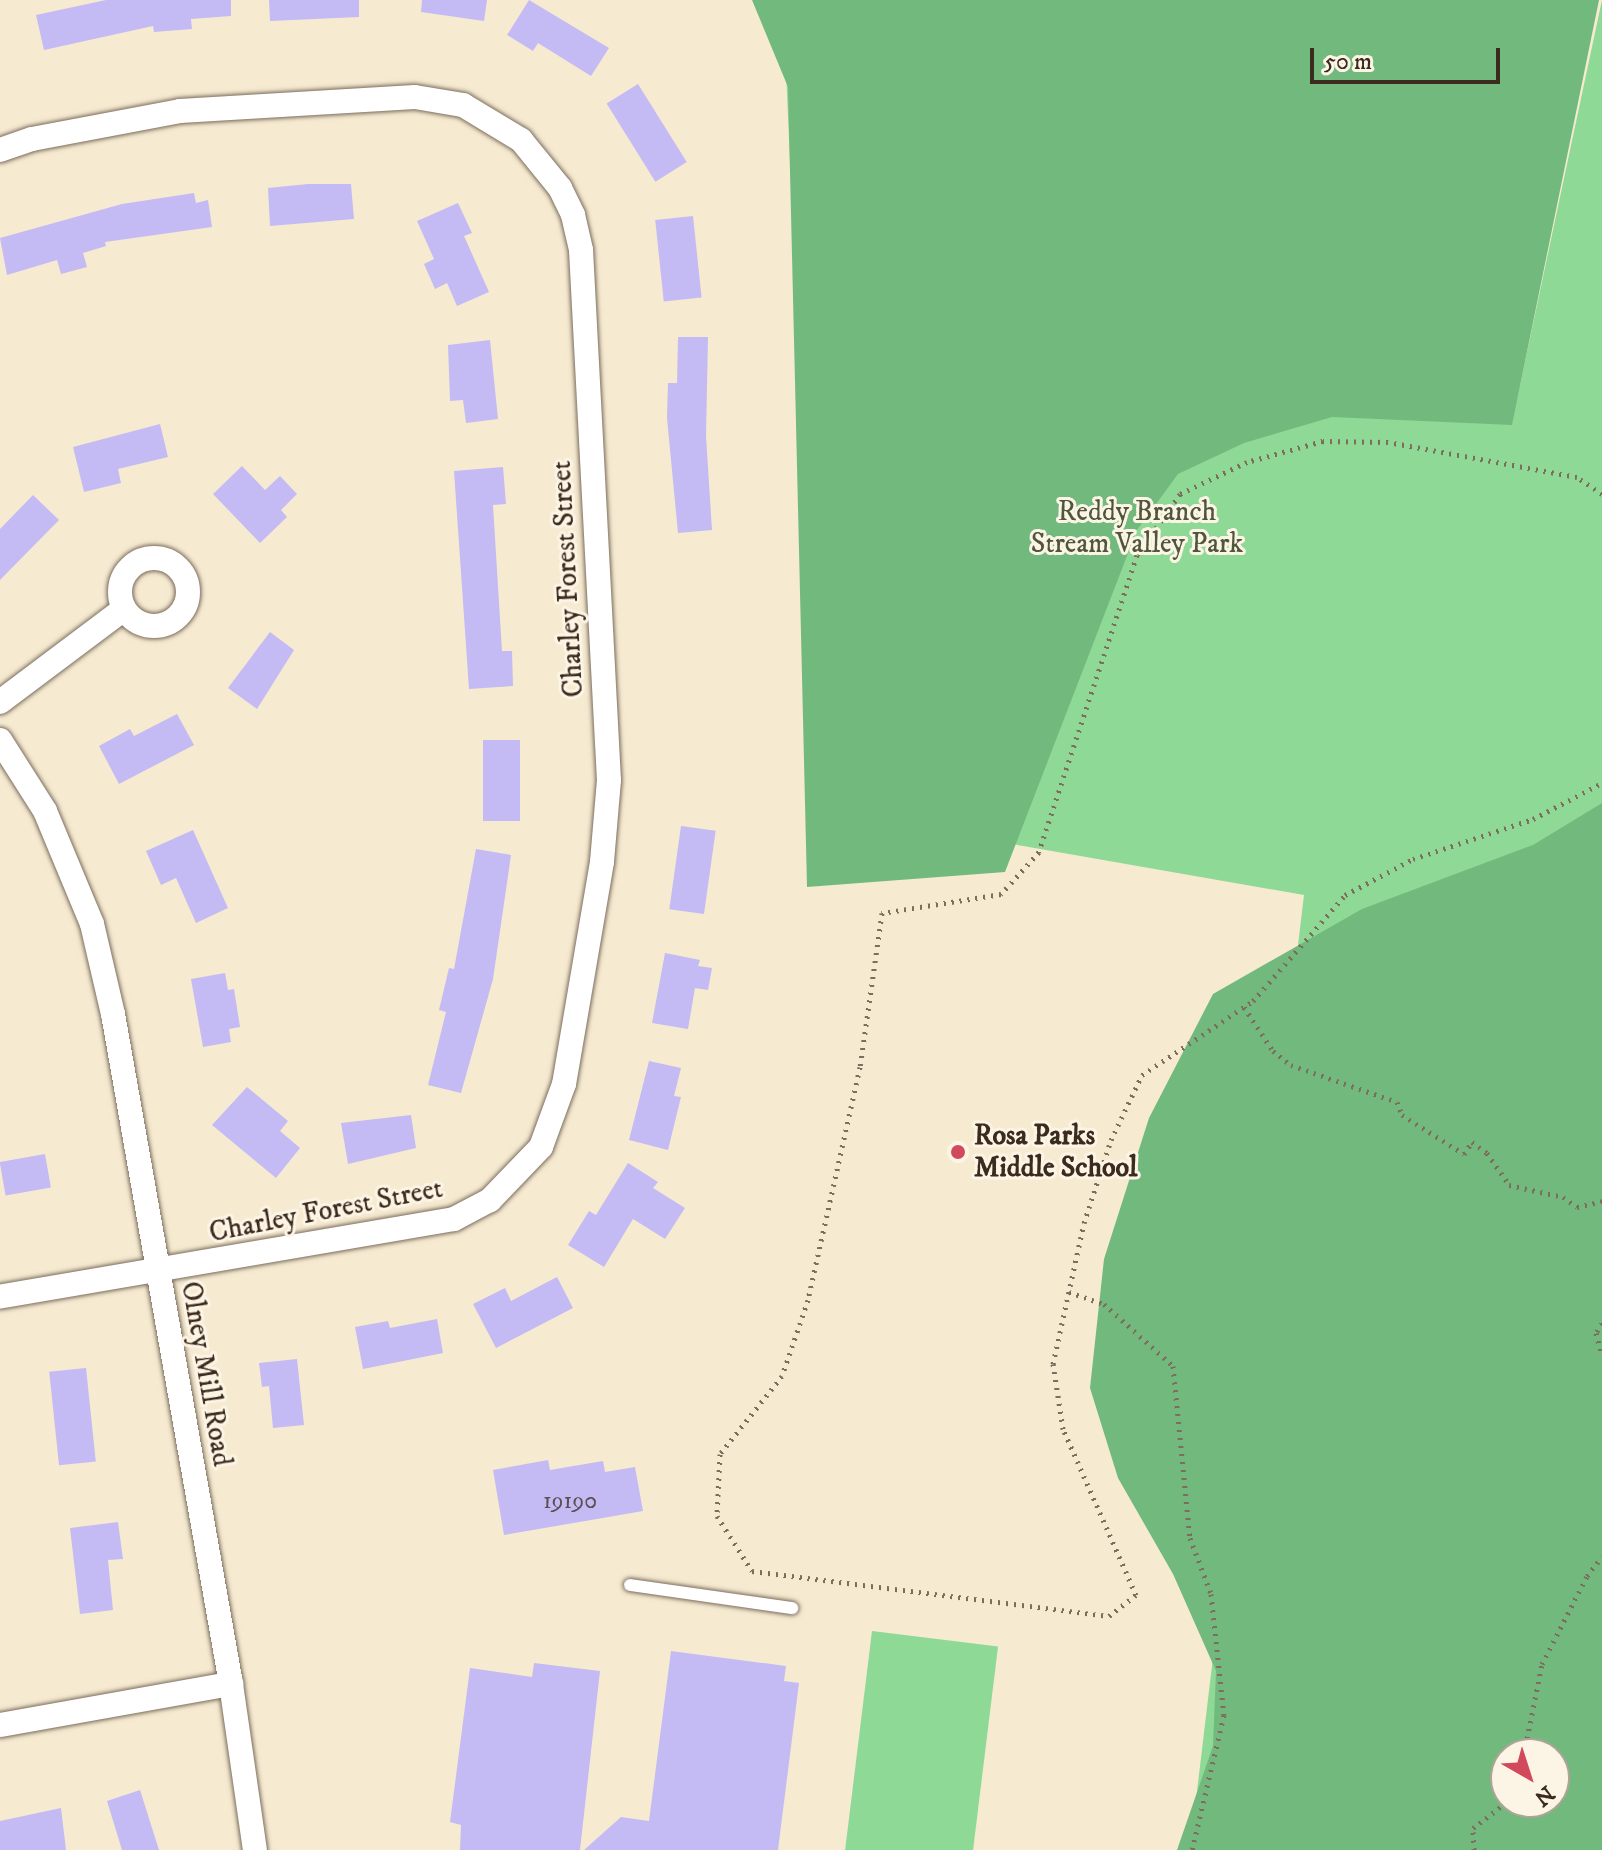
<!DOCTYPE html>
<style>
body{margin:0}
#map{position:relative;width:1602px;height:1850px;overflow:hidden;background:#f6ead1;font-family:"IM FELL DW Pica",serif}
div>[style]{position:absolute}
.green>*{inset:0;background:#8ed995;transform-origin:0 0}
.forest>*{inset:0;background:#72b97e}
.building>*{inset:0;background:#c4bbf4;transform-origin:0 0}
.path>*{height:5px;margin-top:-2.5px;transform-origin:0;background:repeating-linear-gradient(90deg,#7c6d5d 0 2px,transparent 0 8px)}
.roads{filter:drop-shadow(0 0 2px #7c6d5d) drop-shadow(0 0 2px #7c6d5d)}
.service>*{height:12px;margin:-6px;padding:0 6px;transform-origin:6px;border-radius:6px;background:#fff}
.minor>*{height:24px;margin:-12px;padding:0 12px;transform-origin:12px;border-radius:12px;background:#fff}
.minor>.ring{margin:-12px;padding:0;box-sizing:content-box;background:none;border:24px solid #fff;border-radius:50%}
.dots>*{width:22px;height:22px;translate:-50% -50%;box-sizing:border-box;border:4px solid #fcf5e5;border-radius:50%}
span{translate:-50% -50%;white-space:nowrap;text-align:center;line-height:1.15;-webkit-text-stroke:6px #fcf5e5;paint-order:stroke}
.number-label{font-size:24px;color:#5d4e54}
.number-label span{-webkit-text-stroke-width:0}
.park-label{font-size:28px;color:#50563c}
.street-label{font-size:28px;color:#3b2a1e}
.poi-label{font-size:28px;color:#3b2a1e;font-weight:700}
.left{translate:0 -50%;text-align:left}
.north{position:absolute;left:1490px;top:1738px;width:80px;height:80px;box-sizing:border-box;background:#fcf5e5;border:2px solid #afa495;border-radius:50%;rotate:141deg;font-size:22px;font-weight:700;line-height:32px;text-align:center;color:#3b2a1e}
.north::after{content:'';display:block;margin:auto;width:28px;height:36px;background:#d1495b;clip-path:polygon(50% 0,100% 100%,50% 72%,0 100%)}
.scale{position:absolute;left:1310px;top:48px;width:190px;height:36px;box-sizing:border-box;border:4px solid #3b2a1e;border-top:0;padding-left:10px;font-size:24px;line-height:28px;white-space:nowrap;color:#3b2a1e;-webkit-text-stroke:6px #fcf5e5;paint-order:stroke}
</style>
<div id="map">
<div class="green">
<div style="clip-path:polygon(evenodd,783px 0,1517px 399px,1602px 0,1602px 1850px,1190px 1850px,1304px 895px,818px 810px,783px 0,1506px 1754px,1554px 1754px,1554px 1802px,1506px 1802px,1506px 1754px)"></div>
<div style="left:872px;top:1631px;width:127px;height:221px;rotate:7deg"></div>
</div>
<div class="forest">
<div style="clip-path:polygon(752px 0,1599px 0,1512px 425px,1332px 417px,1244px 443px,1178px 474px,1137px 530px,1005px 872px,807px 887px,788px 87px)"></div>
<div style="clip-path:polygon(evenodd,1602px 803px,1602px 1850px,1177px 1850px,1213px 1746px,1216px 1671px,1173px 1574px,1118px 1478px,1090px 1388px,1104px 1259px,1149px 1118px,1213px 994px,1362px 909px,1533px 845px,1602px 803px,1554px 1754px,1554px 1802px,1506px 1802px,1506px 1754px,1554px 1754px)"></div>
</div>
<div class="building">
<div style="clip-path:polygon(106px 0,231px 0,231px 16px,191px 19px,192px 29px,154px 32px,153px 26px,44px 50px,36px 15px)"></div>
<div style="clip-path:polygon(269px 0,359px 0,359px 17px,270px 21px)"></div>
<div style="clip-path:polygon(422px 0,487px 0,484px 21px,421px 12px)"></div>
<div style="clip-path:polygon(529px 0,609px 48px,591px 76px,538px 43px,533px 51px,507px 35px)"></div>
<div style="left:638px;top:84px;width:92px;height:37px;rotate:58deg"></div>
<div style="clip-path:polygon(308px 184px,351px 184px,354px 219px,270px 226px,268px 188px)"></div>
<div style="clip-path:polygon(194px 193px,196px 203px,208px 200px,212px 227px,105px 242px,106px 246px,83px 253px,87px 267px,61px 274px,57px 260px,7px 275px,0 238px,122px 204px)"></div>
<div style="clip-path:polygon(458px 203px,472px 233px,464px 236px,489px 292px,457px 306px,447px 283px,435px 289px,424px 264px,434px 259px,417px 221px)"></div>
<div style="left:693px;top:216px;width:82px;height:38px;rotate:84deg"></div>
<div style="clip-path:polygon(678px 337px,708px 337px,706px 436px,712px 530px,678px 533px,667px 418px,668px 383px,677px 383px)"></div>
<div style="clip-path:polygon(490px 340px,498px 419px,466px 423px,463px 400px,450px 401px,448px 345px)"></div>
<div style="clip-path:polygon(160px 424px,168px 457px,118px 469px,121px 483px,84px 492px,73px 447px)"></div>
<div style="clip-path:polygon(242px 466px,265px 490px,280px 476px,297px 494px,281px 510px,287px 517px,260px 543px,213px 494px)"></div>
<div style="clip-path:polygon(503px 467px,506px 504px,493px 505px,502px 651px,512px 651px,513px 686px,469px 689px,454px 471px)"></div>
<div style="clip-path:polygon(33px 495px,59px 520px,0 580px,0 529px)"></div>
<div style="clip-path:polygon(270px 632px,294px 650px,257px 709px,228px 688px)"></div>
<div style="clip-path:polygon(177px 714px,194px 745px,119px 784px,99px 746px,130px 729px,134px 736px)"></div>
<div style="left:483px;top:740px;width:37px;height:81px"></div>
<div style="left:681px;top:826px;width:35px;height:84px;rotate:8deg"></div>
<div style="clip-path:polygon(193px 830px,228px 908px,196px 923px,176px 878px,161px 885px,146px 851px)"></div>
<div style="clip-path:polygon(476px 849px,511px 855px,493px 979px,461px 1093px,428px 1085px,446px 1012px,439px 1010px,449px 968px,454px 969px)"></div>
<div style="clip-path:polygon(665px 953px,700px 960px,698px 966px,712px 968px,708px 990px,695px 988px,688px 1029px,652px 1023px)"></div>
<div style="clip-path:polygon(225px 973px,228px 990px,234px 989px,240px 1027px,229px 1029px,231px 1042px,203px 1047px,191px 979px)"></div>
<div style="clip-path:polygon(649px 1061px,681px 1068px,674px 1096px,681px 1097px,668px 1150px,629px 1140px)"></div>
<div style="clip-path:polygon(247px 1087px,288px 1121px,280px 1131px,300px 1148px,276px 1178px,212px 1125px)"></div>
<div style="clip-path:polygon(411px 1115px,416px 1148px,348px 1164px,341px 1123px)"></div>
<div style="left:45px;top:1154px;width:34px;height:46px;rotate:80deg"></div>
<div style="clip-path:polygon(628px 1163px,658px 1182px,653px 1188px,685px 1208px,665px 1239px,633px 1219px,604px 1267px,568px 1245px,589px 1211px,596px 1215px)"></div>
<div style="clip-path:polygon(557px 1277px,573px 1308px,496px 1348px,473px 1304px,505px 1288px,511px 1301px)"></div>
<div style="clip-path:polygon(437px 1319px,443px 1353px,363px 1369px,355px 1327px,388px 1321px,390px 1328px)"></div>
<div style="clip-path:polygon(297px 1359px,304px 1425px,273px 1428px,269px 1386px,262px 1387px,259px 1363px)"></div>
<div style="left:86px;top:1368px;width:94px;height:37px;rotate:84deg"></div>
<div style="clip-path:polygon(548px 1460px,550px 1470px,603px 1461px,605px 1472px,635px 1467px,643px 1511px,504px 1535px,493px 1470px)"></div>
<div style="clip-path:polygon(118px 1522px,123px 1559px,108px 1560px,113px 1610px,80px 1614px,70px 1528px)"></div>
<div style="clip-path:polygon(671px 1651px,786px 1666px,784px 1681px,799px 1683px,778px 1850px,584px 1850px,621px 1817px,649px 1821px)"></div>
<div style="clip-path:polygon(534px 1663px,600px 1671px,580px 1850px,460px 1850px,461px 1825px,450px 1822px,470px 1668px,532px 1677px)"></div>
<div style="clip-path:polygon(140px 1790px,159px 1850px,122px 1850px,107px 1801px)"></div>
<div style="clip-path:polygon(61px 1808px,66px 1850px,0 1850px,0 1821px)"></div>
</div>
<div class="path">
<div style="left:1602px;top:494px;width:30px;rotate:-146deg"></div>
<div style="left:1577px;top:477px;width:192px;rotate:-169.5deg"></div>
<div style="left:1388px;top:442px;width:65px;rotate:-179.1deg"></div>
<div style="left:1323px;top:441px;width:79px;rotate:164.6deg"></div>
<div style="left:1247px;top:462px;width:74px;rotate:154.5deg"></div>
<div style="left:1180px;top:494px;width:75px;rotate:125.2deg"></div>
<div style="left:1137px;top:555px;width:313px;rotate:108.3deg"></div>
<div style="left:1039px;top:852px;width:57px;rotate:132.1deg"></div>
<div style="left:1001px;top:894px;width:121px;rotate:170.9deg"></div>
<div style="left:882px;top:913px;width:156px;rotate:98.1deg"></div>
<div style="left:860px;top:1067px;width:239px;rotate:102.6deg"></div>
<div style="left:808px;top:1300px;width:80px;rotate:108.9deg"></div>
<div style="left:782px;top:1376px;width:100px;rotate:128.5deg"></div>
<div style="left:720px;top:1454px;width:62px;rotate:92.8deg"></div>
<div style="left:717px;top:1516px;width:65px;rotate:57.5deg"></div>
<div style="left:752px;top:1571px;width:360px;rotate:7.2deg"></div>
<div style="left:1109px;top:1616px;width:34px;rotate:-38deg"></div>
<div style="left:1136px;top:1595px;width:181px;rotate:-113.7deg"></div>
<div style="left:1063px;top:1429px;width:66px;rotate:-98.7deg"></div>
<div style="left:1053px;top:1364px;width:144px;rotate:-77.6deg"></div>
<div style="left:1084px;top:1223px;width:87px;rotate:-72deg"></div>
<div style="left:1111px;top:1140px;width:72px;rotate:-64.5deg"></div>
<div style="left:1142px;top:1075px;width:133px;rotate:-33.7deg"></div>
<div style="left:1253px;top:1001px;width:140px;rotate:-49deg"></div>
<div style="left:1345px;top:895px;width:77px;rotate:-27.9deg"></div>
<div style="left:1413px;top:859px;width:126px;rotate:-18.4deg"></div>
<div style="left:1533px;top:819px;width:78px;rotate:-27.6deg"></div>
<div style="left:1244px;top:1007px;width:53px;rotate:56.6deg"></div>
<div style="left:1273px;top:1051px;width:23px;rotate:38deg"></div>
<div style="left:1291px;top:1065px;width:112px;rotate:19.2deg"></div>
<div style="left:1397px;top:1102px;width:14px;rotate:69deg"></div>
<div style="left:1402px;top:1115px;width:73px;rotate:32.2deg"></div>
<div style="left:1464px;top:1154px;width:14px;rotate:-56deg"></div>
<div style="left:1472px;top:1142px;width:19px;rotate:36deg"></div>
<div style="left:1487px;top:1153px;width:39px;rotate:55deg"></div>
<div style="left:1509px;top:1185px;width:55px;rotate:12.5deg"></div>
<div style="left:1563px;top:1197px;width:17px;rotate:36deg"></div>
<div style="left:1577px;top:1207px;width:26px;rotate:-13deg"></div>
<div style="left:1069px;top:1292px;width:37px;rotate:19deg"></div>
<div style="left:1104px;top:1304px;width:93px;rotate:41.9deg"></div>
<div style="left:1173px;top:1366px;width:173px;rotate:84.4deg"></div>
<div style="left:1190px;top:1538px;width:60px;rotate:69.4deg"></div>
<div style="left:1211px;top:1594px;width:122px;rotate:83.9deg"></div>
<div style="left:1224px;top:1715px;width:139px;rotate:103.3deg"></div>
<div style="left:1602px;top:1323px;width:12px;rotate:121deg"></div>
<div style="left:1596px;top:1333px;width:23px;rotate:75deg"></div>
<div style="left:1524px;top:1754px;width:92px;rotate:-78.7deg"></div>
<div style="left:1542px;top:1664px;width:99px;rotate:-62.9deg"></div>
<div style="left:1587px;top:1576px;width:24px;rotate:-52deg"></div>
<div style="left:1474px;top:1850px;width:22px;rotate:-93deg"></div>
<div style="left:1473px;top:1828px;width:43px;rotate:-37.4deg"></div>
</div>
<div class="roads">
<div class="service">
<div style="left:630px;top:1585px;width:164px;rotate:8.1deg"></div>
</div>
<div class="minor">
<div style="left:0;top:150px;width:34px;rotate:-19deg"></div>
<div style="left:32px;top:139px;width:151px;rotate:-10.7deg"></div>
<div style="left:180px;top:111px;width:235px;rotate:-3.4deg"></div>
<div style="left:415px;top:97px;width:49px;rotate:9.5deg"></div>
<div style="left:463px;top:105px;width:68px;rotate:31.1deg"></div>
<div style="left:521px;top:140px;width:62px;rotate:50.9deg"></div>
<div style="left:560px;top:188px;width:30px;rotate:64deg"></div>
<div style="left:573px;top:215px;width:36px;rotate:77deg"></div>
<div style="left:581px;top:250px;width:531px;rotate:86.98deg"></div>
<div style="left:609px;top:780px;width:82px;rotate:94.9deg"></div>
<div style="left:602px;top:862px;width:225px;rotate:99.7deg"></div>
<div style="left:564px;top:1084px;width:67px;rotate:110.1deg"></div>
<div style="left:541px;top:1147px;width:74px;rotate:133.9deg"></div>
<div style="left:490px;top:1200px;width:41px;rotate:152.2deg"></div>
<div style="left:454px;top:1219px;width:461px;rotate:170.3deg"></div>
<div class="ring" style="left:120px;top:558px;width:44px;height:44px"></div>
<div style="left:0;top:702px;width:155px;rotate:-36.9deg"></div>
<div style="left:0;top:740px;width:84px;rotate:57.6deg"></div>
<div style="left:45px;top:811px;width:122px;rotate:67.4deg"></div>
<div style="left:92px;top:924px;width:92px;rotate:76.9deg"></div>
<div style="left:113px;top:1014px;width:680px;rotate:80.01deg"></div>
<div style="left:231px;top:1684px;width:168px;rotate:81.8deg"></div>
<div style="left:0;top:1725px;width:235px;rotate:-10.1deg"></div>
</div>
</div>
<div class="dots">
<div style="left:958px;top:1152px;background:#d1495b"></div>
</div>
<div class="number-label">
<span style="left:570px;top:1502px">19190</span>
</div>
<div class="park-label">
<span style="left:1137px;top:528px">Reddy Branch<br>Stream Valley Park</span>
</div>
<div class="street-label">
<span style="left:568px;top:579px;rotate:-93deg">Charley Forest Street</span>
<span style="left:326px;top:1211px;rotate:-11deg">Charley Forest Street</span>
<span style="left:206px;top:1374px;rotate:80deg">Olney Mill Road</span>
</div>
<div class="poi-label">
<span class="left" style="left:974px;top:1152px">Rosa Parks<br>Middle School</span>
</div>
<div class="north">N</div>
<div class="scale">50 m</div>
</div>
